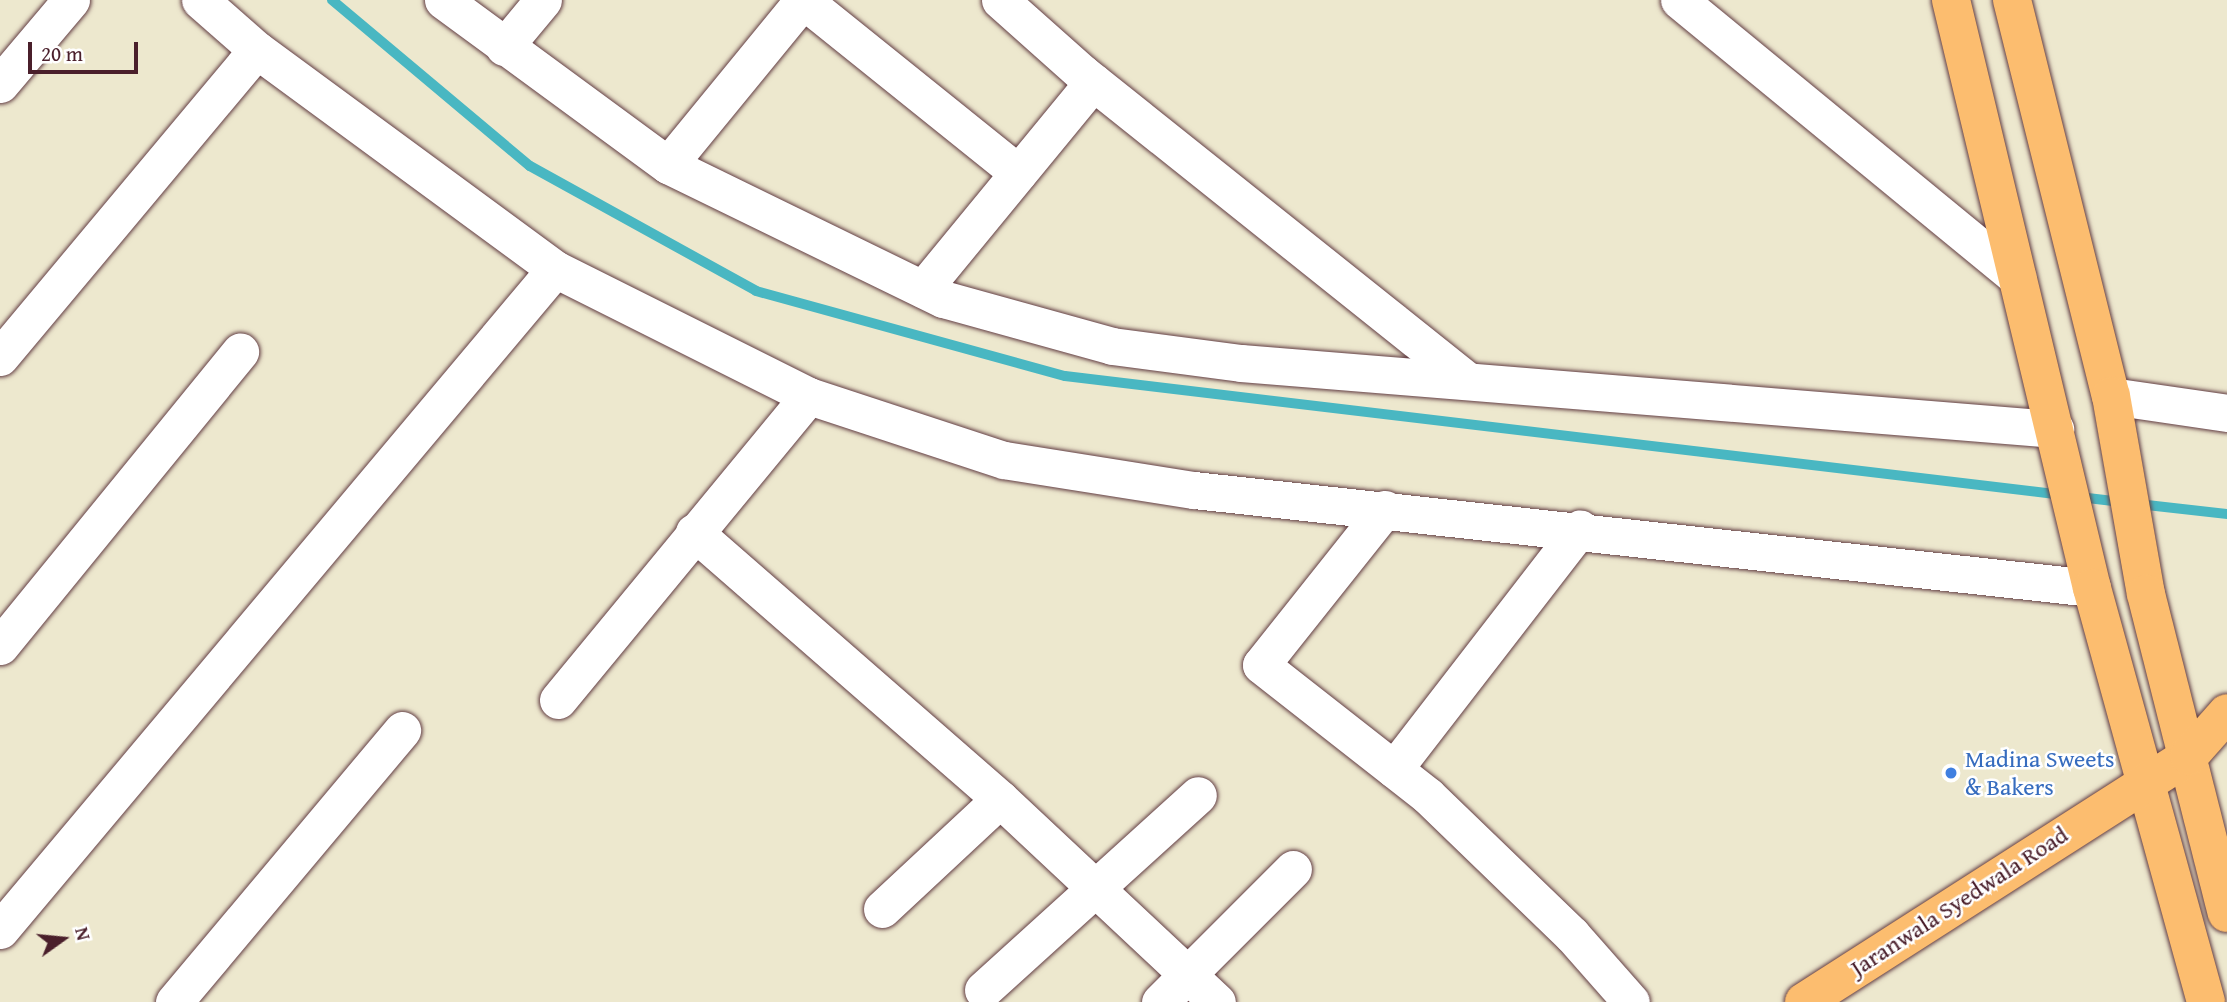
<!DOCTYPE html>
<style>
body{margin:0}
#map{position:relative;width:2227px;height:1002px;overflow:hidden;background:#ede8ce;font-family:"Gentium Book Plus",serif}
div>[style]{position:absolute}
.stream>*{height:10px;margin:-5px;padding:0 5px;transform-origin:5px;border-radius:5px;background:#49b7c2}
.roads{filter:drop-shadow(0 0 2px #623d43) drop-shadow(0 0 2px #623d43)}
.street>*{height:37px;margin:-18.5px;padding:0 18.5px;transform-origin:18.5px;border-radius:18.5px;background:#fff}
.primary>*{height:38px;margin:-19px;padding:0 19px;transform-origin:19px;border-radius:19px;background:#fcbd6f}
.dots>*{width:19px;height:19px;translate:-50% -50%;box-sizing:border-box;border:4px solid #fff;border-radius:50%}
span{translate:-50% -50%;white-space:nowrap;text-align:center;line-height:1.15;-webkit-text-stroke:5px #fff;paint-order:stroke}
.shop-label{font-size:24px;color:#366cbe}
.left{translate:0 -50%;text-align:left}
.street-label{font-size:24px;color:#4a1f2b}
.north{position:absolute;left:28px;top:904px;width:70px;height:70px;-webkit-text-stroke:5px #fff;paint-order:stroke;rotate:75deg;font-size:19px;font-weight:700;line-height:28px;text-align:center;color:#4a1f2b}
.north::after{content:'';display:block;margin:auto;width:24px;height:32px;background:#4a1f2b;clip-path:polygon(50% 0,100% 100%,50% 72%,0 100%)}
.scale{position:absolute;left:28px;top:42px;width:110px;height:32px;box-sizing:border-box;border:4px solid #4a1f2b;border-top:0;padding-left:9px;font-size:21px;line-height:24px;white-space:nowrap;color:#4a1f2b;-webkit-text-stroke:5px #fff;paint-order:stroke}
</style>
<div id="map">
<div class="stream">
<div style="left:332px;top:0;width:258px;rotate:40deg"></div>
<div style="left:530px;top:166px;width:258px;rotate:28.9deg"></div>
<div style="left:756px;top:291px;width:320px;rotate:15.4deg"></div>
<div style="left:1065px;top:376px;width:1005px;rotate:6.8deg"></div>
<div style="left:2079px;top:497px;width:43px;rotate:6.6deg"></div>
<div style="left:2138px;top:504px;width:90px;rotate:6.4deg"></div>
</div>
<div class="roads">
<div class="street">
<div style="left:200px;top:0;width:76px;rotate:41.3deg"></div>
<div style="left:257px;top:50px;width:370px;rotate:36.3deg"></div>
<div style="left:555px;top:269px;width:284px;rotate:26.6deg"></div>
<div style="left:809px;top:396px;width:205px;rotate:18.2deg"></div>
<div style="left:1004px;top:460px;width:192px;rotate:9deg"></div>
<div style="left:1194px;top:490px;width:903px;rotate:6.23deg"></div>
<div style="left:443px;top:0;width:279px;rotate:36.3deg"></div>
<div style="left:668px;top:165px;width:306px;rotate:26deg"></div>
<div style="left:943px;top:299px;width:175px;rotate:15.5deg"></div>
<div style="left:1112px;top:346px;width:130px;rotate:7.5deg"></div>
<div style="left:1241px;top:363px;width:817px;rotate:4.64deg"></div>
<div style="left:803px;top:0;width:276px;rotate:38.8deg"></div>
<div style="left:1000px;top:0;width:110px;rotate:41.7deg"></div>
<div style="left:1082px;top:73px;width:492px;rotate:38.6deg"></div>
<div style="left:1679px;top:0;width:438px;rotate:39.4deg"></div>
<div style="left:504px;top:47px;width:61px;rotate:-50.3deg"></div>
<div style="left:0;top:84px;width:110px;rotate:-49.8deg"></div>
<div style="left:668px;top:165px;width:213px;rotate:-50.7deg"></div>
<div style="left:923px;top:289px;width:268px;rotate:-50.6deg"></div>
<div style="left:0;top:357px;width:400px;rotate:-50.1deg"></div>
<div style="left:2111px;top:396px;width:117px;rotate:8.3deg"></div>
<div style="left:1385px;top:509px;width:199px;rotate:128.5deg"></div>
<div style="left:1261px;top:665px;width:212px;rotate:38.1deg"></div>
<div style="left:1428px;top:796px;width:200px;rotate:44deg"></div>
<div style="left:1572px;top:935px;width:89px;rotate:48.6deg"></div>
<div style="left:694px;top:532px;width:406px;rotate:41.1deg"></div>
<div style="left:1000px;top:799px;width:297px;rotate:43.1deg"></div>
<div style="left:0;top:646px;width:380px;rotate:-50.8deg"></div>
<div style="left:558px;top:700px;width:394px;rotate:-50.5deg"></div>
<div style="left:1394px;top:769px;width:304px;rotate:-52.3deg"></div>
<div style="left:882px;top:909px;width:161px;rotate:-43deg"></div>
<div style="left:0;top:930px;width:863px;rotate:-49.98deg"></div>
<div style="left:983px;top:990px;width:290px;rotate:-42.2deg"></div>
<div style="left:174px;top:1002px;width:355px;rotate:-50deg"></div>
<div style="left:1160px;top:1002px;width:188px;rotate:-45deg"></div>
</div>
<div class="primary">
<div style="left:1951px;top:0;width:605px;rotate:76.52deg"></div>
<div style="left:2092px;top:588px;width:429px;rotate:74.6deg"></div>
<div style="left:2012px;top:0;width:408px;rotate:76deg"></div>
<div style="left:2111px;top:396px;width:201px;rotate:80deg"></div>
<div style="left:2146px;top:594px;width:329px;rotate:75.8deg"></div>
<div style="left:1804px;top:1002px;width:457px;rotate:-32.6deg"></div>
<div style="left:2189px;top:756px;width:57px;rotate:-48.5deg"></div>
</div>
</div>
<div class="dots">
<div style="left:1951px;top:773px;background:#3f7fe0"></div>
</div>
<div class="shop-label">
<span class="left" style="left:1965px;top:773px">Madina Sweets<br>&amp; Bakers</span>
</div>
<div class="street-label">
<span style="left:1959px;top:901px;rotate:-33deg">Jaranwala Syedwala Road</span>
</div>
<div class="north">N</div>
<div class="scale">20 m</div>
</div>
